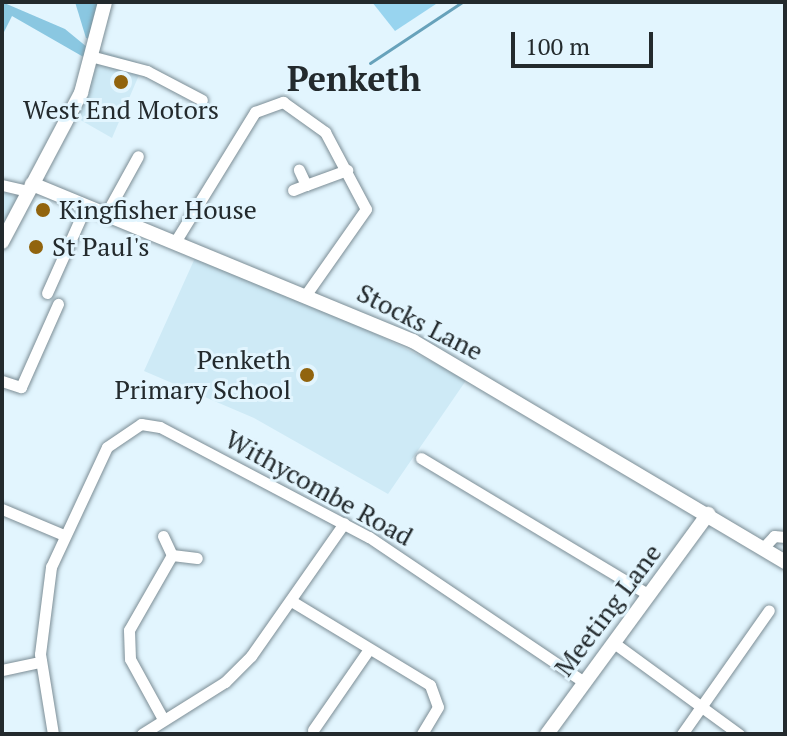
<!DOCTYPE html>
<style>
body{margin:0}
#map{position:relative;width:787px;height:736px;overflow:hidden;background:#e2f5fe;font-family:"PT Serif",serif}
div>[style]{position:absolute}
.built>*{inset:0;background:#ceeaf6}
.green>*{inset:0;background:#98d4ef}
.forest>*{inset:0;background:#8ac7e1}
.stream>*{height:3px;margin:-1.5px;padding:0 1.5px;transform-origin:1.5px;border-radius:1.5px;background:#67a2bb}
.roads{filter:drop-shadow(0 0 2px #7c8d95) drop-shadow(0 0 2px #7c8d95)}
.minor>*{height:11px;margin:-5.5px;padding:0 5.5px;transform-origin:5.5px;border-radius:5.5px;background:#fff}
.tertiary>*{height:14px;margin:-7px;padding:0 7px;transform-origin:7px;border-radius:7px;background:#fff}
.dots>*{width:22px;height:22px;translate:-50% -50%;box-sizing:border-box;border:4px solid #e2f5fe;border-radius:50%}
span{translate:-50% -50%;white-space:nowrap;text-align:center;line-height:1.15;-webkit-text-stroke:6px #e2f5fe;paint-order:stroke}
.poi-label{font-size:26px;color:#232a2d}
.left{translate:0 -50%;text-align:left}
.right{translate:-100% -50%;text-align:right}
.street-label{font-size:26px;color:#232a2d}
.district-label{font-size:34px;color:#232a2d;font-weight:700}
.frame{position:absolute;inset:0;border:4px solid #232a2d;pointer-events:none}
.scale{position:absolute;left:511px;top:32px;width:142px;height:36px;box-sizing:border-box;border:4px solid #232a2d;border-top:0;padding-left:10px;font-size:24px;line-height:28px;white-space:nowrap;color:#232a2d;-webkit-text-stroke:6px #e2f5fe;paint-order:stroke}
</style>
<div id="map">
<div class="built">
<div style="clip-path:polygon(102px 51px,137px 62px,139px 75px,112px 138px,77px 118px)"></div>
<div style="clip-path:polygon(2px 192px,22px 197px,2px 232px)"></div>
<div style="clip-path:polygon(195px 258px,311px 302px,467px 379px,388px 494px,254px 418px,144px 371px)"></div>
</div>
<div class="green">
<div style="clip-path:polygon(372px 2px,439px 2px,395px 31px)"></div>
</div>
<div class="forest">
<div style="clip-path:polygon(2px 2px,65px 29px,93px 52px,87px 59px,12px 16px,2px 36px)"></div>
<div style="clip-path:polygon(75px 2px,102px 2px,95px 41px,86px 38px)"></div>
</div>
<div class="stream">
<div style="left:370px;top:63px;width:110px;rotate:-33.5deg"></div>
</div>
<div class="roads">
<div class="minor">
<div style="left:94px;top:57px;width:55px;rotate:14.8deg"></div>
<div style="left:147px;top:71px;width:62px;rotate:27.8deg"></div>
<div style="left:2px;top:185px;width:27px;rotate:13deg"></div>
<div style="left:306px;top:185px;width:44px;rotate:-20.1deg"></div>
<div style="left:293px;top:190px;width:14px;rotate:-21deg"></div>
<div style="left:306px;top:185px;width:17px;rotate:-115deg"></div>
<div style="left:106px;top:214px;width:66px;rotate:-61.1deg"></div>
<div style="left:175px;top:242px;width:153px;rotate:-58.4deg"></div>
<div style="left:255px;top:112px;width:30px;rotate:-20deg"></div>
<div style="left:283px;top:102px;width:52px;rotate:35.5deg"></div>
<div style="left:325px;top:132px;width:87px;rotate:62deg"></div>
<div style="left:366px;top:209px;width:103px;rotate:125.1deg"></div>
<div style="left:47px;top:293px;width:95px;rotate:-65.9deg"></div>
<div style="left:2px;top:381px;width:20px;rotate:18deg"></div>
<div style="left:21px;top:387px;width:91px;rotate:-66deg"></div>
<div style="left:421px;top:458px;width:266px;rotate:31deg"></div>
<div style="left:2px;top:509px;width:67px;rotate:22.8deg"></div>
<div style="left:163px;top:536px;width:21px;rotate:65deg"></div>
<div style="left:172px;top:555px;width:25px;rotate:7deg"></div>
<div style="left:763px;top:548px;width:16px;rotate:-47deg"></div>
<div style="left:774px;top:536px;width:11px;rotate:5deg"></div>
<div style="left:293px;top:602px;width:160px;rotate:31.2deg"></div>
<div style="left:430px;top:685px;width:23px;rotate:70deg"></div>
<div style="left:438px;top:707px;width:31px;rotate:121deg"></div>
<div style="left:614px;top:643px;width:155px;rotate:36.1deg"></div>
<div style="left:2px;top:670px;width:40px;rotate:-12deg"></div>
<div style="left:163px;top:719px;width:68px;rotate:-118.8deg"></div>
<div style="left:130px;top:659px;width:29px;rotate:-92deg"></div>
<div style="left:129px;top:630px;width:86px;rotate:-60.2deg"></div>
<div style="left:313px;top:730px;width:98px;rotate:-55.3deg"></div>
<div style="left:53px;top:734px;width:81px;rotate:-99.2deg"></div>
<div style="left:40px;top:654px;width:88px;rotate:-82.8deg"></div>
<div style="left:51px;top:567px;width:132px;rotate:-65deg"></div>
<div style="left:107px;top:447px;width:41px;rotate:-34.1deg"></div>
<div style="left:141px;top:424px;width:19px;rotate:9deg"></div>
<div style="left:160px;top:427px;width:236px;rotate:27.8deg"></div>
<div style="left:369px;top:537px;width:259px;rotate:34deg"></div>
<div style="left:142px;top:734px;width:98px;rotate:-32.1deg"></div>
<div style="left:225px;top:682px;width:37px;rotate:-45deg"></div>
<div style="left:251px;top:656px;width:162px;rotate:-55deg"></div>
<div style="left:682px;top:734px;width:151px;rotate:-54.9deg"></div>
</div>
<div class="tertiary">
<div style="left:32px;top:184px;width:412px;rotate:22.4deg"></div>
<div style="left:413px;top:341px;width:433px;rotate:30.7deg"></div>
<div style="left:2px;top:242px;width:169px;rotate:-62.1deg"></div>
<div style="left:81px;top:93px;width:94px;rotate:-75.2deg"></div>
<div style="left:547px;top:734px;width:273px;rotate:-53.8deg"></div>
</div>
</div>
<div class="dots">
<div style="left:121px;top:82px;background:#91640e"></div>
<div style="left:43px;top:210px;background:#91640e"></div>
<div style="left:36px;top:247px;background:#91640e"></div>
<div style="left:307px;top:375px;background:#91640e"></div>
</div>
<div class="poi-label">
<span style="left:121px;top:110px">West End Motors</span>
<span class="left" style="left:59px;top:210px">Kingfisher House</span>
<span class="left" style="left:52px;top:247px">St Paul's</span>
<span class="right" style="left:291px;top:375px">Penketh<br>Primary School</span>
</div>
<div class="street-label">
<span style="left:420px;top:322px;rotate:27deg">Stocks Lane</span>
<span style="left:319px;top:488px;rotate:29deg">Withycombe Road</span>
<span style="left:608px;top:610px;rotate:-53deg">Meeting Lane</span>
</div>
<div class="district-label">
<span style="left:354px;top:79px">Penketh</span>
</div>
<div class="frame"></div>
<div class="scale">100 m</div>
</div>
